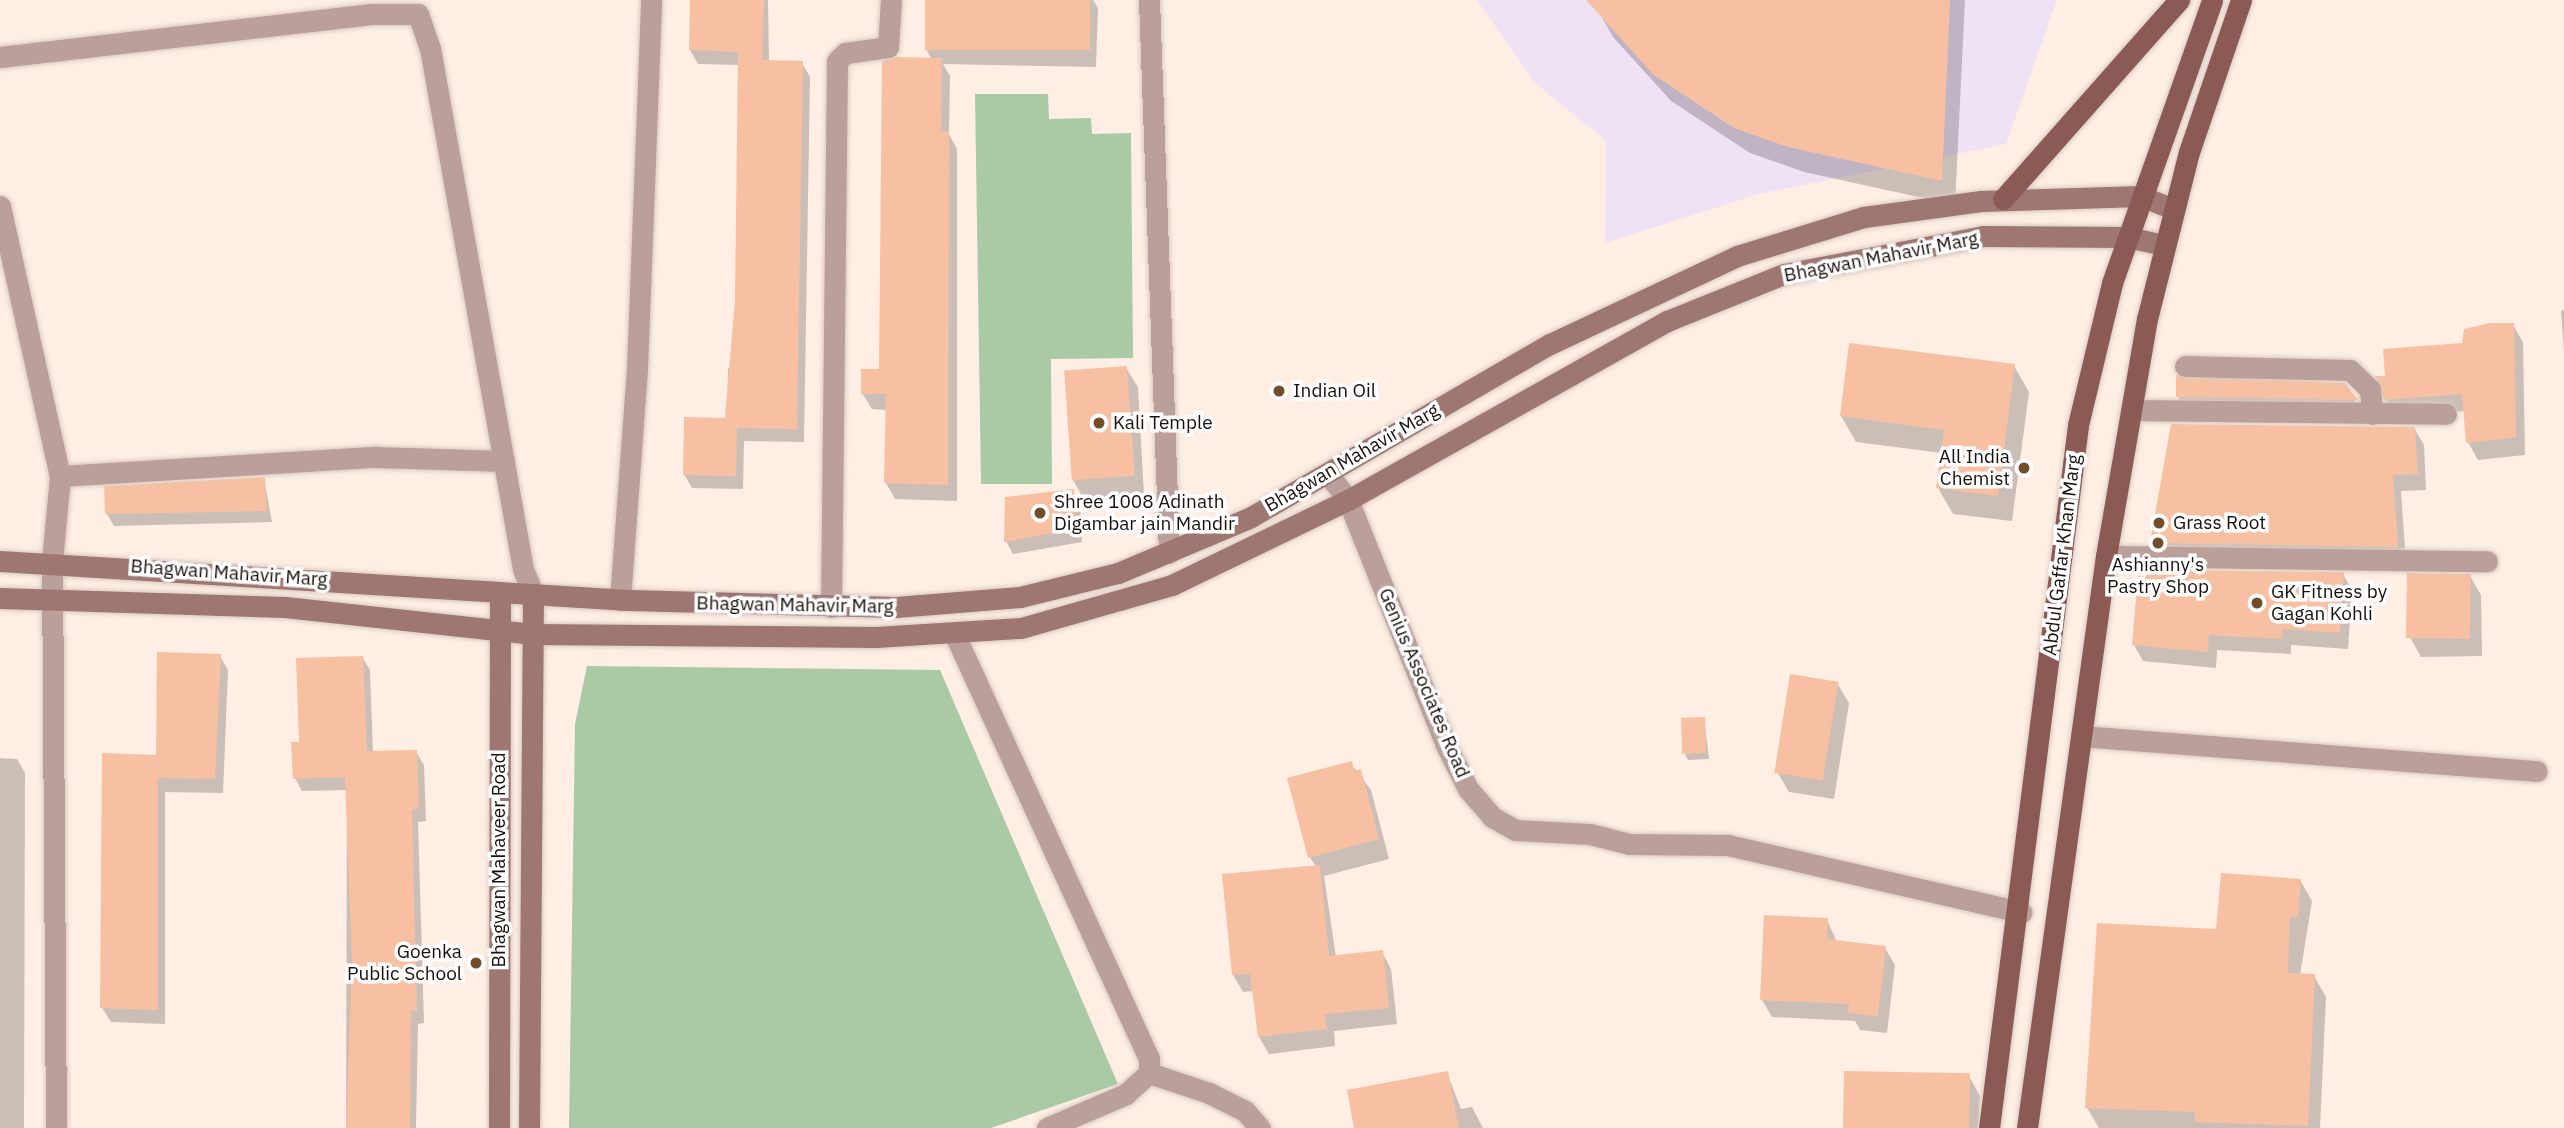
<!DOCTYPE html>
<style>
body{margin:0}
#map{position:relative;width:2564px;height:1128px;overflow:hidden;background:#feeee4;font-family:"IBM Plex Sans",sans-serif}
div>[style]{position:absolute}
.commercial>*{inset:0;background:#f0e2f5}
.green>*{inset:0;background:#aacaa6}
.shadow>*{inset:0;background:#0003}
.building>*{inset:0;background:#f8c0a2;transform-origin:0 0}
.roads{filter:drop-shadow(0 0 2px #d9cac1) drop-shadow(0 0 2px #d9cac1)}
.street>*{height:21px;margin:-10.5px;padding:0 10.5px;transform-origin:10.5px;border-radius:10.5px;background:#bb9f9b}
.secondary>*{height:21px;margin:-10.5px;padding:0 10.5px;transform-origin:10.5px;border-radius:10.5px;background:#9f7772}
.primary>*{height:21px;margin:-10.5px;padding:0 10.5px;transform-origin:10.5px;border-radius:10.5px;background:#8b5a55}
.dots>*{width:19px;height:19px;translate:-50% -50%;box-sizing:border-box;border:4px solid #fff;border-radius:50%}
span{translate:-50% -50%;white-space:nowrap;text-align:center;line-height:1.15;-webkit-text-stroke:7px #fff;paint-order:stroke}
.street-label{font-size:19px;color:#19100b}
.poi-label{font-size:19px;color:#19100b}
.left{translate:0 -50%;text-align:left}
.right{translate:-100% -50%;text-align:right}
</style>
<div id="map">
<div class="commercial">
<div style="clip-path:polygon(1477px 0,2057px 0,2006px 144px,1759px 194px,1605px 243px,1606px 141px,1534px 82px)"></div>
</div>
<div class="green">
<div style="clip-path:polygon(975px 94px,1048px 94px,1049px 119px,1091px 118px,1092px 134px,1131px 133px,1133px 358px,1051px 359px,1052px 484px,981px 484px)"></div>
<div style="clip-path:polygon(587px 666px,940px 670px,1118px 1084px,991px 1128px,569px 1128px,575px 724px)"></div>
</div>
<div class="shadow">
<div style="clip-path:polygon(692px 0,768px 0,769px 62px,802px 63px,810px 77px,804px 442px,744px 441px,743px 489px,692px 488px,684px 474px,727px 420px,728px 368px,736px 368px,740px 65px,698px 64px,690px 50px)"></div>
<div style="clip-path:polygon(926px 0,1093px 0,1098px 8px,1096px 67px,943px 64px,950px 76px,949px 134px,957px 149px,957px 501px,895px 499px,886px 483px,887px 410px,872px 409px,862px 393px,881px 371px,932px 60px,926px 49px)"></div>
<div style="clip-path:polygon(1592px 0,1965px 0,1955px 205px,1804px 172px,1750px 153px,1671px 101px,1613px 37px)"></div>
<div style="clip-path:polygon(2561px 310px,2564px 311px,2564px 352px)"></div>
<div style="clip-path:polygon(2513px 325px,2523px 342px,2525px 455px,2478px 460px,2468px 442px,2465px 411px,2396px 417px,2386px 399px,2387px 378px)"></div>
<div style="clip-path:polygon(2014px 366px,2029px 392px,2012px 521px,1953px 514px,1938px 488px,1942px 453px,1856px 442px,1841px 416px)"></div>
<div style="clip-path:polygon(1126px 368px,1138px 387px,1144px 495px,1083px 498px,1072px 478px)"></div>
<div style="clip-path:polygon(2344px 385px,2367px 419px,2189px 416px,2178px 397px)"></div>
<div style="clip-path:polygon(2172px 425px,2414px 428px,2424px 445px,2426px 490px,2401px 491px,2406px 563px,2161px 560px,2151px 543px)"></div>
<div style="clip-path:polygon(264px 479px,272px 522px,114px 526px,107px 514px,106px 488px)"></div>
<div style="clip-path:polygon(1073px 491px,1080px 504px,1082px 542px,1013px 554px,1006px 541px)"></div>
<div style="clip-path:polygon(2343px 574px,2352px 590px,2348px 649px,2291px 645px,2291px 654px,2217px 650px,2216px 668px,2143px 661px,2134px 645px,2148px 578px)"></div>
<div style="clip-path:polygon(2470px 576px,2481px 595px,2482px 656px,2421px 657px,2410px 637px)"></div>
<div style="clip-path:polygon(220px 656px,228px 670px,223px 793px,165px 792px,165px 1024px,111px 1022px,102px 1008px,158px 756px)"></div>
<div style="clip-path:polygon(362px 657px,370px 670px,373px 753px,416px 752px,424px 765px,426px 821px,418px 822px,424px 1023px,418px 1024px,416px 1128px,346px 1128px,347px 790px,302px 791px,295px 778px,300px 744px)"></div>
<div style="clip-path:polygon(1837px 683px,1849px 703px,1834px 799px,1789px 792px,1778px 773px)"></div>
<div style="clip-path:polygon(1704px 718px,1709px 759px,1688px 760px,1685px 754px)"></div>
<div style="clip-path:polygon(0 758px,17px 759px,25px 773px,24px 1128px,0 1128px)"></div>
<div style="clip-path:polygon(1351px 764px,1371px 790px,1389px 859px,1324px 876px,1336px 957px,1382px 952px,1391px 969px,1397px 1024px,1334px 1031px,1335px 1046px,1269px 1054px,1259px 1037px,1254px 991px,1243px 992px,1233px 975px,1316px 867px,1310px 857px)"></div>
<div style="clip-path:polygon(2300px 880px,2312px 901px,2300px 975px,2314px 976px,2326px 997px,2320px 1128px,2099px 1128px,2087px 1108px,2218px 931px)"></div>
<div style="clip-path:polygon(1827px 920px,1837px 942px,1885px 948px,1895px 965px,1887px 1033px,1860px 1030px,1855px 1021px,1772px 1017px,1762px 1000px)"></div>
<div style="clip-path:polygon(1447px 1073px,1461px 1109px,1472px 1107px,1483px 1128px,1356px 1128px)"></div>
<div style="clip-path:polygon(1969px 1076px,1980px 1096px,1978px 1128px,1843px 1128px)"></div>
</div>
<div class="building">
<div style="clip-path:polygon(690px 0,764px 0,762px 60px,803px 61px,797px 429px,737px 428px,736px 476px,683px 475px,684px 417px,725px 418px,735px 300px,738px 52px,689px 50px)"></div>
<div style="left:925px;top:0;width:165px;height:50px"></div>
<div style="clip-path:polygon(1586px 0,1950px 0,1942px 181px,1788px 147px,1734px 128px,1654px 75px)"></div>
<div style="clip-path:polygon(896px 57px,942px 58px,941px 131px,949px 131px,948px 485px,884px 483px,886px 394px,861px 394px,861px 369px,879px 369px,882px 61px)"></div>
<div style="clip-path:polygon(2491px 323px,2514px 323px,2516px 437px,2466px 443px,2462px 394px,2384px 400px,2375px 376px,2385px 376px,2383px 349px,2462px 343px,2464px 329px)"></div>
<div style="clip-path:polygon(1849px 343px,2015px 364px,1998px 496px,1936px 488px,1944px 430px,1840px 416px)"></div>
<div style="left:1127px;top:366px;width:110px;height:63px;rotate:86deg"></div>
<div style="clip-path:polygon(2176px 375px,2345px 383px,2358px 400px,2176px 397px)"></div>
<div style="clip-path:polygon(2171px 424px,2415px 427px,2418px 474px,2393px 475px,2398px 547px,2150px 543px)"></div>
<div style="clip-path:polygon(265px 477px,267px 511px,105px 514px,104px 486px)"></div>
<div style="clip-path:polygon(1074px 489px,1076px 529px,1004px 542px,1005px 497px)"></div>
<div style="clip-path:polygon(2147px 570px,2344px 572px,2340px 633px,2283px 629px,2282px 639px,2209px 635px,2208px 652px,2132px 645px,2138px 576px,2146px 577px)"></div>
<div style="left:2407px;top:573px;width:64px;height:65px;rotate:1deg"></div>
<div style="clip-path:polygon(157px 652px,221px 654px,215px 779px,158px 778px,158px 1010px,100px 1008px,102px 753px,156px 755px)"></div>
<div style="clip-path:polygon(363px 656px,367px 751px,417px 750px,419px 809px,412px 809px,417px 1011px,411px 1011px,410px 1128px,346px 1128px,352px 962px,345px 777px,293px 779px,291px 742px,299px 742px,296px 658px)"></div>
<div style="left:1790px;top:674px;width:49px;height:100px;rotate:9deg"></div>
<div style="left:1705px;top:717px;width:36px;height:24px;rotate:88deg"></div>
<div style="clip-path:polygon(1352px 761px,1354px 771px,1361px 769px,1379px 839px,1308px 858px,1287px 778px)"></div>
<div style="clip-path:polygon(1320px 865px,1329px 956px,1383px 950px,1389px 1008px,1325px 1014px,1327px 1029px,1258px 1037px,1250px 974px,1232px 975px,1222px 874px)"></div>
<div style="clip-path:polygon(2221px 873px,2301px 879px,2298px 917px,2290px 917px,2288px 973px,2315px 974px,2308px 1126px,2195px 1122px,2195px 1112px,2085px 1108px,2097px 923px,2216px 929px)"></div>
<div style="clip-path:polygon(1764px 915px,1828px 918px,1827px 939px,1886px 946px,1878px 1016px,1848px 1013px,1849px 1004px,1760px 1000px)"></div>
<div style="clip-path:polygon(1448px 1071px,1459px 1128px,1354px 1128px,1347px 1090px)"></div>
<div style="left:1844px;top:1071px;width:126px;height:57px;rotate:1deg"></div>
</div>
<div class="roads">
<div class="street">
<div style="left:1149px;top:0;width:553px;rotate:87.93deg"></div>
<div style="left:0;top:57px;width:372px;rotate:-6.6deg"></div>
<div style="left:370px;top:14px;width:48px"></div>
<div style="left:418px;top:14px;width:36px;rotate:71deg"></div>
<div style="left:430px;top:48px;width:529px;rotate:79.88deg"></div>
<div style="left:523px;top:569px;width:27px;rotate:68deg"></div>
<div style="left:0;top:206px;width:277px;rotate:77.5deg"></div>
<div style="left:60px;top:476px;width:86px;rotate:95.3deg"></div>
<div style="left:52px;top:562px;width:566px;rotate:89.6deg"></div>
<div style="left:2185px;top:366px;width:165px;rotate:1.4deg"></div>
<div style="left:2350px;top:370px;width:28px;rotate:44deg"></div>
<div style="left:2370px;top:389px;width:25px;rotate:85deg"></div>
<div style="left:2131px;top:410px;width:315px;rotate:0.7deg"></div>
<div style="left:1328px;top:474px;width:33px;rotate:52deg"></div>
<div style="left:1348px;top:500px;width:266px;rotate:68.2deg"></div>
<div style="left:1447px;top:747px;width:47px;rotate:63.4deg"></div>
<div style="left:1468px;top:789px;width:37px;rotate:49deg"></div>
<div style="left:1492px;top:817px;width:26px;rotate:29deg"></div>
<div style="left:1515px;top:830px;width:75px;rotate:3.1deg"></div>
<div style="left:1590px;top:834px;width:40px;rotate:14.4deg"></div>
<div style="left:1629px;top:844px;width:99px;rotate:0.6deg"></div>
<div style="left:1728px;top:845px;width:301px;rotate:12.9deg"></div>
<div style="left:60px;top:476px;width:316px;rotate:-3.5deg"></div>
<div style="left:375px;top:457px;width:129px;rotate:1.8deg"></div>
<div style="left:2106px;top:556px;width:381px;rotate:0.8deg"></div>
<div style="left:620px;top:600px;width:232px;rotate:-85.8deg"></div>
<div style="left:637px;top:369px;width:369px;rotate:-87.8deg"></div>
<div style="left:831px;top:607px;width:546px;rotate:-89.37deg"></div>
<div style="left:837px;top:61px;width:11px;rotate:-45deg"></div>
<div style="left:845px;top:53px;width:43px;rotate:-7.9deg"></div>
<div style="left:888px;top:47px;width:47px;rotate:-86.3deg"></div>
<div style="left:955px;top:635px;width:465px;rotate:65.4deg"></div>
<div style="left:1149px;top:1058px;width:15px;rotate:90deg"></div>
<div style="left:1149px;top:1073px;width:31px;rotate:138deg"></div>
<div style="left:1126px;top:1094px;width:86px;rotate:156.7deg"></div>
<div style="left:2081px;top:736px;width:457px;rotate:4.4deg"></div>
<div style="left:1149px;top:1073px;width:63px;rotate:18.4deg"></div>
<div style="left:1209px;top:1093px;width:40px;rotate:26.6deg"></div>
<div style="left:1245px;top:1111px;width:23px;rotate:49deg"></div>
</div>
<div class="secondary">
<div style="left:0;top:561px;width:630px;rotate:3.55deg"></div>
<div style="left:629px;top:600px;width:267px;rotate:1.5deg"></div>
<div style="left:896px;top:607px;width:124px;rotate:-4.6deg"></div>
<div style="left:1020px;top:597px;width:101px;rotate:-13.8deg"></div>
<div style="left:1118px;top:573px;width:144px;rotate:-22.8deg"></div>
<div style="left:1251px;top:517px;width:345px;rotate:-30.1deg"></div>
<div style="left:1550px;top:344px;width:207px;rotate:-25.2deg"></div>
<div style="left:1737px;top:256px;width:133px;rotate:-17.1deg"></div>
<div style="left:1864px;top:217px;width:118px;rotate:-7.8deg"></div>
<div style="left:1981px;top:201px;width:160px;rotate:-1.8deg"></div>
<div style="left:2141px;top:196px;width:35px;rotate:22deg"></div>
<div style="left:0;top:598px;width:285px;rotate:1.8deg"></div>
<div style="left:285px;top:607px;width:250px;rotate:6.2deg"></div>
<div style="left:534px;top:634px;width:342px;rotate:0.5deg"></div>
<div style="left:876px;top:637px;width:145px;rotate:-3.6deg"></div>
<div style="left:1021px;top:628px;width:157px;rotate:-15.9deg"></div>
<div style="left:1172px;top:585px;width:195px;rotate:-25.8deg"></div>
<div style="left:1348px;top:500px;width:366px;rotate:-29.3deg"></div>
<div style="left:1667px;top:321px;width:126px;rotate:-21.9deg"></div>
<div style="left:1784px;top:274px;width:203px;rotate:-10.8deg"></div>
<div style="left:1983px;top:236px;width:144px;rotate:0.4deg"></div>
<div style="left:2127px;top:237px;width:38px;rotate:12deg"></div>
<div style="left:499px;top:1128px;width:536px;rotate:-89.89deg"></div>
<div style="left:529px;top:1128px;width:534px;rotate:-89.57deg"></div>
</div>
<div class="primary">
<div style="left:2003px;top:199px;width:266px;rotate:-48.5deg"></div>
<div style="left:1989px;top:1128px;width:709px;rotate:-82.78deg"></div>
<div style="left:2078px;top:425px;width:146px;rotate:-76.5deg"></div>
<div style="left:2112px;top:283px;width:300px;rotate:-70.5deg"></div>
<div style="left:2027px;top:1128px;width:577px;rotate:-82.14deg"></div>
<div style="left:2106px;top:556px;width:241px;rotate:-80.2deg"></div>
<div style="left:2147px;top:319px;width:172px;rotate:-75.9deg"></div>
<div style="left:2189px;top:152px;width:161px;rotate:-71.1deg"></div>
</div>
</div>
<div class="dots">
<div style="left:1279px;top:391px;background:#734d2a"></div>
<div style="left:1099px;top:423px;background:#734d2a"></div>
<div style="left:2024px;top:468px;background:#734d2a"></div>
<div style="left:1040px;top:513px;background:#734d2a"></div>
<div style="left:2159px;top:523px;background:#734d2a"></div>
<div style="left:2158px;top:543px;background:#734d2a"></div>
<div style="left:2257px;top:603px;background:#734d2a"></div>
<div style="left:476px;top:963px;background:#734d2a"></div>
</div>
<div class="street-label">
<span style="left:1881px;top:257px;rotate:-11deg">Bhagwan Mahavir Marg</span>
<span style="left:1352px;top:458px;rotate:-30deg">Bhagwan Mahavir Marg</span>
<span style="left:2062px;top:555px;rotate:-83deg">Abdul Gaffar Khan Marg</span>
<span style="left:229px;top:573px;rotate:4deg">Bhagwan Mahavir Marg</span>
<span style="left:795px;top:605px;rotate:1deg">Bhagwan Mahavir Marg</span>
<span style="left:1424px;top:683px;rotate:67deg">Genius Associates Road</span>
<span style="left:499px;top:860px;rotate:-90deg">Bhagwan Mahaveer Road</span>
</div>
<div class="poi-label">
<span class="left" style="left:1293px;top:391px">Indian Oil</span>
<span class="left" style="left:1113px;top:423px">Kali Temple</span>
<span class="right" style="left:2010px;top:468px">All India<br>Chemist</span>
<span class="left" style="left:1054px;top:513px">Shree 1008 Adinath<br>Digambar jain Mandir</span>
<span class="left" style="left:2173px;top:523px">Grass Root</span>
<span style="left:2158px;top:576px">Ashianny's<br>Pastry Shop</span>
<span class="left" style="left:2271px;top:603px">GK Fitness by<br>Gagan Kohli</span>
<span class="right" style="left:462px;top:963px">Goenka<br>Public School</span>
</div>
</div>
